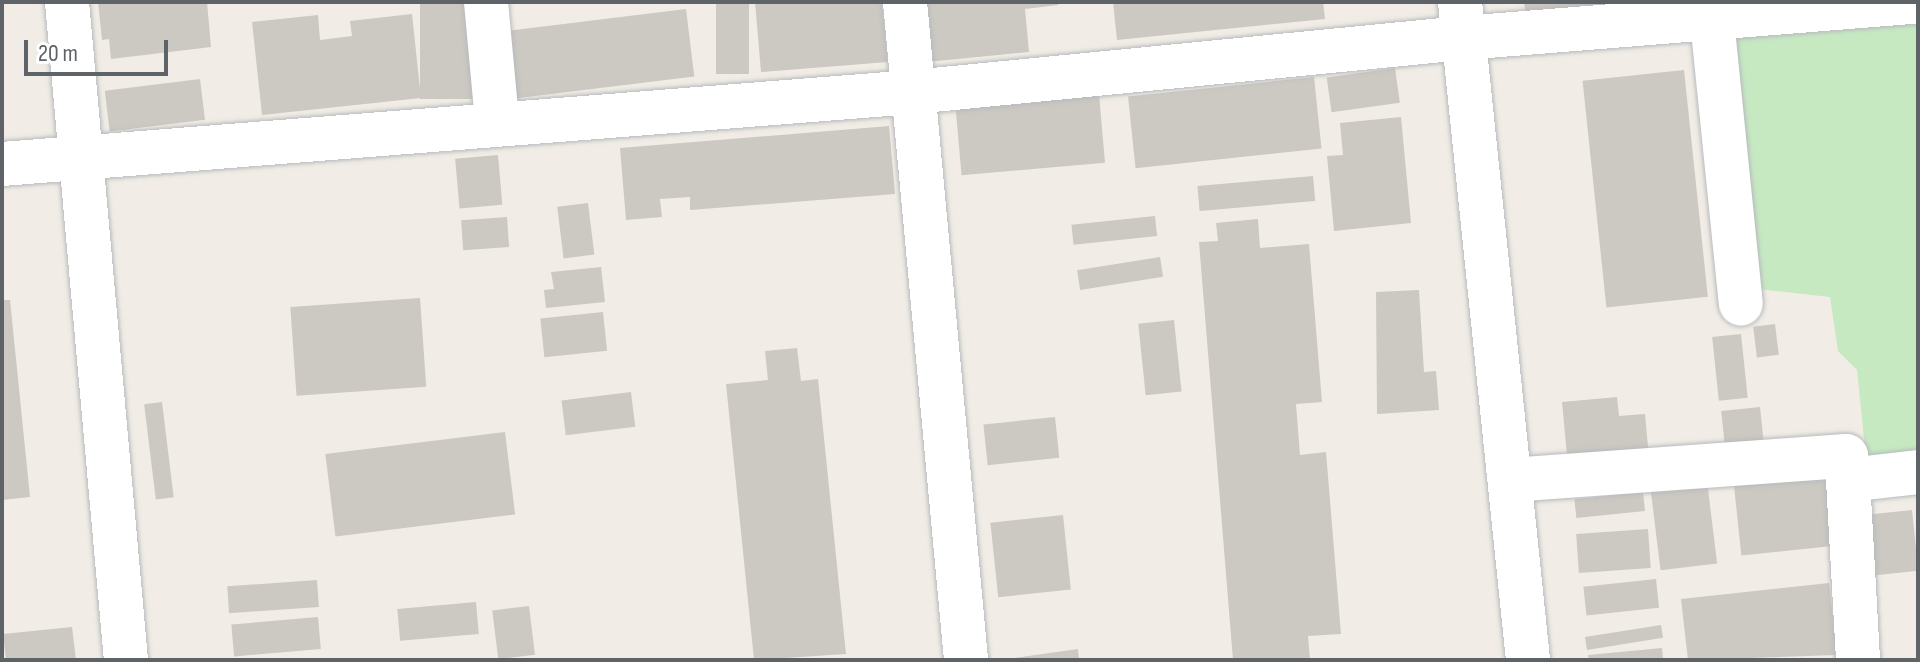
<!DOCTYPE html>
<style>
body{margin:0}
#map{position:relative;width:1920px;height:662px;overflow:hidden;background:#f1ede6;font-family:"Sofia Sans Condensed",sans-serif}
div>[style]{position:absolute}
.green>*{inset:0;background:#c6e9c2}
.building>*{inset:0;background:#ccc8c2;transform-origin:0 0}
.roads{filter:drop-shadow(0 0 2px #b7babd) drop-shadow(0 0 2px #b7babd)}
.minor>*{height:44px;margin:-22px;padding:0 22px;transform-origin:22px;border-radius:22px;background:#fff}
span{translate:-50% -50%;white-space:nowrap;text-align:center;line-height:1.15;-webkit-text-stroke:6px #fff;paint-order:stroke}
.frame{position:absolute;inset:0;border:4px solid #5e6367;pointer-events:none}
.scale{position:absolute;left:24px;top:40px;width:144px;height:36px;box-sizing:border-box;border:4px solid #5e6367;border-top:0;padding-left:10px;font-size:24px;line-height:28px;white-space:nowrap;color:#5e6367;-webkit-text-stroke:6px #fff;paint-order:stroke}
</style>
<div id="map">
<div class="green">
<div style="clip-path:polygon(1918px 19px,1918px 462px,1867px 468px,1857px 370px,1838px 351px,1830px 297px,1749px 288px,1723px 35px)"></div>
</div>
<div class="building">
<div style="clip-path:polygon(98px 2px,207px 2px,211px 47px,111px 59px,109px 39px,102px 40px)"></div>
<div style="left:420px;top:2px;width:54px;height:97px"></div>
<div style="left:716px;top:2px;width:33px;height:72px"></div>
<div style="clip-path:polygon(755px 2px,882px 2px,888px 62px,761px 72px)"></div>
<div style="clip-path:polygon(922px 2px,1058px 2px,1058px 5px,1025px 9px,1029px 52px,927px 62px)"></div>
<div style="clip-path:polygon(1113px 2px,1323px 2px,1325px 19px,1117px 40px)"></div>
<div style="clip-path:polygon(1524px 2px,1677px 2px,1527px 23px)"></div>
<div style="left:686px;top:9px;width:68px;height:179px;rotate:83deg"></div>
<div style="clip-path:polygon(412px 14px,421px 98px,262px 115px,252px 22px,318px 15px,320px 40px,352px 36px,350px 21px)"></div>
<div style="left:1395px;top:68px;width:35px;height:69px;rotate:82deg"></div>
<div style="left:1684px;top:70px;width:228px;height:102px;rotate:84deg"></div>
<div style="left:1314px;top:77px;width:72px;height:187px;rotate:84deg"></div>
<div style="left:200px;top:79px;width:41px;height:96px;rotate:83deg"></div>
<div style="left:1099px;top:94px;width:69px;height:144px;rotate:85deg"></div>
<div style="clip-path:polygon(1401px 117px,1411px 223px,1334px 231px,1327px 156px,1343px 155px,1340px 123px)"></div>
<div style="clip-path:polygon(889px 126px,895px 194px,690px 210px,690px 197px,660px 199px,662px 217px,626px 220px,620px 148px)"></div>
<div style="left:498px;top:155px;width:50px;height:43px;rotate:85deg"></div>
<div style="left:1313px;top:176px;width:25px;height:116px;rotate:85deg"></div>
<div style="left:588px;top:203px;width:52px;height:31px;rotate:83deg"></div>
<div style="left:1155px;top:216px;width:20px;height:84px;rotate:84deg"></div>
<div style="left:507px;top:217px;width:30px;height:46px;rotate:86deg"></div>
<div style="clip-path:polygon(1258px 219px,1260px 248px,1309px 244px,1322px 402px,1296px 404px,1300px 455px,1326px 452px,1341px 634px,1308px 636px,1310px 660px,1233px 660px,1199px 242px,1218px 241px,1216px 223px)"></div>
<div style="left:1160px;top:257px;width:20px;height:84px;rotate:81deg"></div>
<div style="clip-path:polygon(601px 267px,605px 302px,546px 308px,544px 290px,554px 289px,551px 272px)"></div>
<div style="clip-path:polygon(1419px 290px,1424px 372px,1436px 371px,1439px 410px,1377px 414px,1376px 292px)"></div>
<div style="left:420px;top:298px;width:89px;height:130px;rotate:86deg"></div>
<div style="clip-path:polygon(2px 300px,10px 300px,30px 497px,2px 500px)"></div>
<div style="left:603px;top:312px;width:39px;height:63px;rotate:84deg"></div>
<div style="left:1174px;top:320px;width:72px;height:36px;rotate:84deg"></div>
<div style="left:1775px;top:324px;width:31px;height:22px;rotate:83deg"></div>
<div style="left:1741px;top:334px;width:64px;height:29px;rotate:84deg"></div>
<div style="clip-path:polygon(797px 348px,801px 381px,818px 379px,846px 654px,754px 660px,726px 384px,768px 380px,765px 351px)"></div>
<div style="left:631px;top:392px;width:35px;height:70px;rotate:83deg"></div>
<div style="clip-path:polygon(1617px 397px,1619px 416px,1645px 414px,1649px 458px,1568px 466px,1562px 402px)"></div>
<div style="left:162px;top:402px;width:96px;height:18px;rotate:83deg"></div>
<div style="left:1760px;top:407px;width:38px;height:39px;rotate:84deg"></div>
<div style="left:1055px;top:417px;width:41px;height:72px;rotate:84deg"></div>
<div style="left:505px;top:432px;width:83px;height:181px;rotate:83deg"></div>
<div style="left:1829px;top:471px;width:75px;height:96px;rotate:84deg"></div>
<div style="left:1707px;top:481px;width:83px;height:57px;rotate:83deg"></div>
<div style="left:1643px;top:492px;width:19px;height:69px;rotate:84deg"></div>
<div style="left:1912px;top:510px;width:61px;height:50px;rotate:84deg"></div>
<div style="left:1063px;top:515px;width:75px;height:73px;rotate:84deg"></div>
<div style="left:1648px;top:529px;width:39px;height:72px;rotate:86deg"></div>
<div style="left:1656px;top:579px;width:29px;height:73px;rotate:84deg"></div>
<div style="left:317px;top:580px;width:27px;height:90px;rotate:86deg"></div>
<div style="clip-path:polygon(1829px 583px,1837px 655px,1688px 660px,1681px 599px)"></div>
<div style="left:476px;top:602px;width:32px;height:79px;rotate:85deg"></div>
<div style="left:529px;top:606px;width:49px;height:37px;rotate:83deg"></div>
<div style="left:318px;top:617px;width:32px;height:87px;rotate:85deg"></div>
<div style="left:1661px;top:625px;width:13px;height:77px;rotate:81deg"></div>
<div style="clip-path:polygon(72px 627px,76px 660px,6px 660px,3px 634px)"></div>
<div style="clip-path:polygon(1662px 648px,1663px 660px,1589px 660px,1588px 655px)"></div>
<div style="clip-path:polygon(1078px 649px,1079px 660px,1015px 660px,1015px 658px)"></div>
</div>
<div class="roads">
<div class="minor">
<div style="left:67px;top:2px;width:661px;rotate:84.88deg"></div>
<div style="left:486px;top:2px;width:120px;rotate:84.7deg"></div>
<div style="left:905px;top:2px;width:661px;rotate:84.7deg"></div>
<div style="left:1460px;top:2px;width:662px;rotate:84.1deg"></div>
<div style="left:1712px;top:20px;width:285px;rotate:84.2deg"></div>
<div style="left:2px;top:164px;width:914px;rotate:-4.52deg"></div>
<div style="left:913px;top:92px;width:553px;rotate:-5.61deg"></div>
<div style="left:1463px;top:38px;width:453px;rotate:-4.6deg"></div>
<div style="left:1510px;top:480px;width:337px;rotate:-4.1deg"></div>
<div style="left:1846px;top:456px;width:24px;rotate:85deg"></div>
<div style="left:1848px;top:480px;width:70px;rotate:-6.5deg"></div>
<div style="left:1848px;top:480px;width:180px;rotate:86.8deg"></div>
</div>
</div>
<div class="frame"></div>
<div class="scale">20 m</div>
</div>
